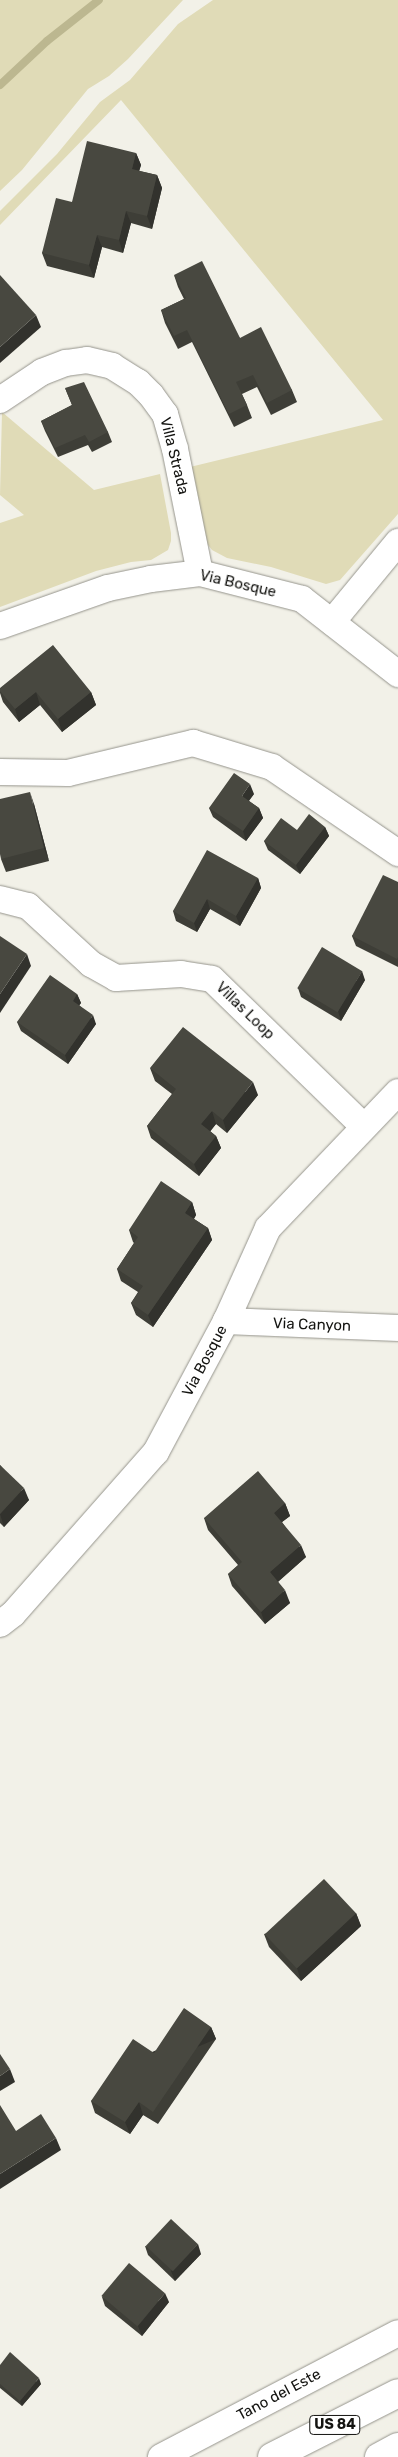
<!DOCTYPE html>
<style>
body{margin:0}
#map{position:relative;width:398px;height:2457px;overflow:hidden;background:#f2f1e8;font-family:Rubik,sans-serif}
div>[style]{position:absolute}
.green>*{inset:0;background:#e0dbb7}
.stream>*{height:8px;margin:-4px;padding:0 4px;transform-origin:4px;border-radius:4px;background:#bcb790}
.roads{filter:drop-shadow(0 0 1px #95948c) drop-shadow(0 0 1px #95948c)}
.minor>*{height:26px;margin:-13px;padding:0 13px;transform-origin:13px;border-radius:13px;background:#fff}
.highway>*{height:28px;margin:-14px;padding:0 14px;transform-origin:14px;border-radius:14px;background:#fff}
.wall>*{inset:0;background:#3e3e37}
.shaded-wall>*{inset:0;background:#32322d;transform-origin:0 0}
.building>*{inset:0;background:#484840;transform-origin:0 0}
span{translate:-50% -50%;white-space:nowrap;text-align:center;line-height:1.15;-webkit-text-stroke:5px #fff;paint-order:stroke}
.shield-label span{padding:1px 4px;background:#fff;border:1px solid;border-radius:4px;-webkit-text-stroke-width:0}
.shield-label{font-size:14px;color:#141411;font-weight:700}
.street-label{font-size:15px;color:#141411}
</style>
<div id="map">
<div class="green">
<div style="clip-path:polygon(0 0,183px 0,128px 59px,109px 76px,88px 89px,22px 170px,0 191px)"></div>
<div style="clip-path:polygon(213px 0,398px 0,398px 514px,340px 580px,326px 584px,271px 567px,227px 558px,212px 550px,202px 537px,190px 467px,383px 420px,121px 100px,0 225px,0 211px,57px 154px,100px 102px,130px 80px,178px 24px)"></div>
<div style="clip-path:polygon(2px 412px,94px 490px,160px 474px,171px 533px,171px 541px,168px 550px,151px 560px,131px 562px,96px 571px,0 607px,0 523px,24px 515px,0 495px)"></div>
</div>
<div class="stream">
<div style="left:0;top:85px;width:64px;rotate:-43.1deg"></div>
<div style="left:47px;top:41px;width:66px;rotate:-38.3deg"></div>
</div>
<div class="roads">
<div class="minor">
<div style="left:0;top:400px;width:50px;rotate:-33.7deg"></div>
<div style="left:42px;top:372px;width:26px;rotate:-21deg"></div>
<div style="left:66px;top:363px;width:21px;rotate:-8deg"></div>
<div style="left:87px;top:360px;width:26px;rotate:13deg"></div>
<div style="left:112px;top:366px;width:31px;rotate:32deg"></div>
<div style="left:138px;top:382px;width:18px;rotate:45deg"></div>
<div style="left:151px;top:395px;width:24px;rotate:54deg"></div>
<div style="left:165px;top:414px;width:36px;rotate:74deg"></div>
<div style="left:175px;top:449px;width:126px;rotate:78.6deg"></div>
<div style="left:332px;top:622px;width:104px;rotate:-50.5deg"></div>
<div style="left:0;top:626px;width:114px;rotate:-19.4deg"></div>
<div style="left:108px;top:588px;width:44px;rotate:-11.8deg"></div>
<div style="left:151px;top:579px;width:49px;rotate:-7deg"></div>
<div style="left:200px;top:573px;width:105px;rotate:14.3deg"></div>
<div style="left:302px;top:599px;width:122px;rotate:38deg"></div>
<div style="left:0;top:772px;width:68px;rotate:0.8deg"></div>
<div style="left:68px;top:773px;width:129px;rotate:-13.5deg"></div>
<div style="left:193px;top:743px;width:83px;rotate:16.9deg"></div>
<div style="left:272px;top:767px;width:153px;rotate:34.3deg"></div>
<div style="left:0;top:899px;width:29px;rotate:14deg"></div>
<div style="left:28px;top:906px;width:86px;rotate:42.6deg"></div>
<div style="left:91px;top:964px;width:29px;rotate:29deg"></div>
<div style="left:116px;top:978px;width:65px;rotate:-3.5deg"></div>
<div style="left:181px;top:974px;width:31px;rotate:9deg"></div>
<div style="left:212px;top:979px;width:211px;rotate:44.2deg"></div>
<div style="left:226px;top:1321px;width:172px;rotate:2.3deg"></div>
<div style="left:0;top:1624px;width:16px;rotate:-38deg"></div>
<div style="left:13px;top:1614px;width:216px;rotate:-48.6deg"></div>
<div style="left:156px;top:1452px;width:149px;rotate:-61.9deg"></div>
<div style="left:226px;top:1321px;width:102px;rotate:-65.7deg"></div>
<div style="left:268px;top:1228px;width:188px;rotate:-46.3deg"></div>
<div style="left:161px;top:2457px;width:267px;rotate:-27.6deg"></div>
</div>
<div class="highway">
<div style="left:272px;top:2457px;width:141px;rotate:-26.9deg"></div>
<div style="left:379px;top:2457px;width:21px;rotate:-28deg"></div>
</div>
</div>
<div class="wall">
<div style="clip-path:polygon(136px 153px,141px 165px,139px 171px,157px 175px,162px 188px,152px 229px,131px 223px,123px 253px,102px 247px,94px 278px,47px 266px,42px 253px,72px 202px)"></div>
<div style="clip-path:polygon(174px 275px,240px 338px,292px 390px,297px 402px,271px 415px,257px 387px,242px 394px,247px 405px,252px 418px,234px 427px,192px 342px,178px 349px,165px 323px,161px 310px,184px 299px,178px 287px)"></div>
<div style="clip-path:polygon(65px 388px,108px 432px,112px 442px,92px 452px,88px 445px,58px 457px,45px 431px,41px 421px,72px 405px)"></div>
<div style="clip-path:polygon(0 688px,91px 692px,96px 705px,62px 732px,40px 705px,19px 722px,3px 702px,0 693px)"></div>
<div style="clip-path:polygon(254px 794px,249px 801px,259px 808px,263px 818px,246px 841px,213px 817px,209px 808px)"></div>
<div style="clip-path:polygon(34px 804px,49px 861px,6px 872px,1px 859px)"></div>
<div style="clip-path:polygon(325px 827px,329px 836px,300px 874px,268px 850px,264px 841px,297px 830px)"></div>
<div style="clip-path:polygon(258px 878px,261px 888px,240px 926px,210px 909px,197px 932px,176px 921px,173px 911px)"></div>
<div style="clip-path:polygon(398px 882px,398px 967px,356px 946px,352px 936px)"></div>
<div style="clip-path:polygon(365px 980px,341px 1021px,301px 997px,298px 988px)"></div>
<div style="clip-path:polygon(77px 994px,81px 1003px,79px 1005px,96px 1024px,68px 1064px,21px 1031px,17px 1022px)"></div>
<div style="clip-path:polygon(150px 1068px,258px 1095px,227px 1133px,216px 1124px,210px 1131px,216px 1136px,221px 1148px,199px 1176px,151px 1138px,147px 1126px,172px 1094px,155px 1081px)"></div>
<div style="clip-path:polygon(192px 1202px,196px 1215px,194px 1219px,208px 1228px,212px 1240px,153px 1327px,136px 1315px,131px 1303px,138px 1292px,121px 1281px,117px 1269px,134px 1243px,133px 1242px,129px 1230px)"></div>
<div style="clip-path:polygon(0 1465px,29px 1500px,4px 1527px,0 1523px)"></div>
<div style="clip-path:polygon(285px 1503px,290px 1516px,282px 1522px,306px 1557px,278px 1582px,290px 1603px,265px 1624px,232px 1586px,228px 1574px,238px 1565px,208px 1530px,204px 1518px)"></div>
<div style="clip-path:polygon(356px 1913px,361px 1926px,301px 1981px,269px 1947px,264px 1934px)"></div>
<div style="clip-path:polygon(211px 2027px,216px 2039px,158px 2124px,143px 2115px,130px 2134px,95px 2113px,91px 2101px,154px 2053px)"></div>
<div style="clip-path:polygon(145px 2246px,201px 2254px,175px 2281px,148px 2255px)"></div>
<div style="clip-path:polygon(102px 2297px,169px 2302px,142px 2336px,105px 2306px)"></div>
<div style="clip-path:polygon(0 2365px,41px 2384px,22px 2406px,0 2388px)"></div>
</div>
<div class="shaded-wall">
<div style="clip-path:polygon(136px 153px,141px 165px,136px 181px,132px 169px)"></div>
<div style="clip-path:polygon(157px 175px,162px 188px,152px 229px,147px 216px)"></div>
<div style="clip-path:polygon(126px 211px,131px 223px,123px 253px,119px 240px)"></div>
<div style="clip-path:polygon(97px 235px,102px 247px,94px 278px,89px 265px)"></div>
<div style="clip-path:polygon(36px 315px,41px 327px,0 363px,0 347px)"></div>
<div style="clip-path:polygon(36px 692px,40px 705px,19px 722px,15px 709px)"></div>
<div style="clip-path:polygon(91px 692px,96px 705px,62px 732px,58px 719px)"></div>
<div style="clip-path:polygon(250px 784px,254px 794px,245px 805px,242px 796px)"></div>
<div style="clip-path:polygon(30px 792px,34px 804px,49px 861px,44px 848px)"></div>
<div style="clip-path:polygon(259px 808px,263px 818px,246px 841px,243px 831px)"></div>
<div style="clip-path:polygon(325px 827px,329px 836px,300px 874px,296px 865px)"></div>
<div style="clip-path:polygon(258px 878px,261px 888px,240px 926px,236px 916px)"></div>
<div style="clip-path:polygon(207px 899px,210px 909px,197px 932px,194px 923px)"></div>
<div style="clip-path:polygon(27px 954px,31px 966px,0 1013px,0 994px)"></div>
<div style="clip-path:polygon(362px 971px,365px 980px,341px 1021px,338px 1011px)"></div>
<div style="clip-path:polygon(77px 994px,81px 1003px,76px 1010px,73px 1001px)"></div>
<div style="clip-path:polygon(93px 1015px,96px 1024px,68px 1064px,65px 1055px)"></div>
<div style="clip-path:polygon(253px 1082px,258px 1095px,227px 1133px,223px 1120px)"></div>
<div style="clip-path:polygon(212px 1111px,216px 1124px,206px 1137px,201px 1124px)"></div>
<div style="clip-path:polygon(216px 1136px,221px 1148px,199px 1176px,194px 1164px)"></div>
<div style="clip-path:polygon(192px 1202px,196px 1215px,190px 1225px,185px 1213px)"></div>
<div style="clip-path:polygon(208px 1228px,212px 1240px,153px 1327px,148px 1315px)"></div>
<div style="clip-path:polygon(24px 1488px,29px 1500px,4px 1527px,0 1514px)"></div>
<div style="clip-path:polygon(285px 1503px,290px 1516px,278px 1525px,274px 1513px)"></div>
<div style="clip-path:polygon(301px 1545px,306px 1557px,274px 1585px,270px 1572px)"></div>
<div style="clip-path:polygon(285px 1590px,290px 1603px,265px 1624px,261px 1612px)"></div>
<div style="clip-path:polygon(356px 1913px,361px 1926px,301px 1981px,297px 1968px)"></div>
<div style="left:211px;top:2027px;width:13px;height:103px;rotate:67deg"></div>
<div style="clip-path:polygon(10px 2069px,15px 2082px,0 2091px,0 2076px)"></div>
<div style="clip-path:polygon(139px 2102px,143px 2115px,130px 2134px,125px 2122px)"></div>
<div style="clip-path:polygon(56px 2138px,61px 2150px,0 2189px,0 2174px)"></div>
<div style="clip-path:polygon(198px 2244px,201px 2254px,175px 2281px,171px 2271px)"></div>
<div style="clip-path:polygon(165px 2293px,169px 2302px,142px 2336px,138px 2326px)"></div>
<div style="clip-path:polygon(39px 2378px,41px 2384px,22px 2406px,20px 2401px)"></div>
</div>
<div class="building">
<div style="clip-path:polygon(87px 141px,136px 153px,132px 169px,157px 175px,147px 216px,126px 211px,119px 240px,97px 235px,89px 265px,42px 253px,56px 198px,72px 202px)"></div>
<div style="clip-path:polygon(202px 261px,240px 338px,261px 327px,292px 390px,267px 403px,253px 375px,236px 382px,247px 405px,229px 414px,187px 330px,174px 336px,161px 310px,186px 298px,174px 275px)"></div>
<div style="clip-path:polygon(0 275px,36px 315px,0 347px)"></div>
<div style="clip-path:polygon(84px 382px,108px 432px,89px 442px,85px 435px,55px 448px,41px 421px,72px 405px,65px 388px)"></div>
<div style="clip-path:polygon(53px 645px,91px 692px,58px 719px,36px 692px,15px 709px,0 691px,0 688px)"></div>
<div style="clip-path:polygon(234px 773px,250px 784px,242px 796px,259px 808px,243px 831px,209px 808px)"></div>
<div style="clip-path:polygon(30px 792px,44px 848px,1px 859px,0 854px,0 799px)"></div>
<div style="clip-path:polygon(309px 814px,325px 827px,296px 865px,264px 841px,281px 818px,297px 830px)"></div>
<div style="clip-path:polygon(207px 850px,258px 878px,236px 916px,207px 899px,194px 923px,173px 911px)"></div>
<div style="clip-path:polygon(383px 875px,398px 882px,398px 957px,397px 959px,352px 936px)"></div>
<div style="clip-path:polygon(0 936px,27px 954px,0 994px)"></div>
<div style="left:322px;top:947px;width:47px;height:48px;rotate:31deg"></div>
<div style="clip-path:polygon(50px 975px,77px 994px,73px 1001px,93px 1015px,65px 1055px,17px 1022px)"></div>
<div style="clip-path:polygon(183px 1027px,253px 1082px,223px 1120px,212px 1111px,201px 1124px,216px 1136px,194px 1164px,147px 1126px,176px 1089px,150px 1068px)"></div>
<div style="clip-path:polygon(161px 1181px,192px 1202px,185px 1213px,208px 1228px,148px 1315px,131px 1303px,143px 1286px,117px 1269px,138px 1237px,129px 1230px)"></div>
<div style="clip-path:polygon(0 1465px,24px 1488px,0 1514px)"></div>
<div style="clip-path:polygon(258px 1471px,285px 1503px,274px 1513px,301px 1545px,270px 1572px,285px 1590px,261px 1612px,228px 1574px,242px 1562px,204px 1518px)"></div>
<div style="left:324px;top:1879px;width:47px;height:81px;rotate:47deg"></div>
<div style="clip-path:polygon(184px 2008px,211px 2027px,153px 2112px,139px 2102px,125px 2122px,91px 2101px,133px 2039px,154px 2053px)"></div>
<div style="clip-path:polygon(0 2054px,10px 2069px,0 2076px)"></div>
<div style="clip-path:polygon(0 2105px,16px 2131px,41px 2114px,56px 2138px,0 2174px)"></div>
<div style="left:171px;top:2219px;width:37px;height:37px;rotate:43deg"></div>
<div style="left:129px;top:2263px;width:47px;height:43px;rotate:40deg"></div>
<div style="clip-path:polygon(10px 2352px,39px 2378px,20px 2401px,0 2384px,0 2365px)"></div>
</div>
<div class="shield-label">
<span style="left:335px;top:2425px">US 84</span>
</div>
<div class="street-label">
<span style="left:174px;top:456px;rotate:76deg">Villa Strada</span>
<span style="left:238px;top:584px;rotate:13deg">Via Bosque</span>
<span style="left:245px;top:1011px;rotate:44deg">Villas Loop</span>
<span style="left:312px;top:1325px;rotate:2deg">Via Canyon</span>
<span style="left:205px;top:1361px;rotate:-62deg">Via Bosque</span>
<span style="left:279px;top:2395px;rotate:-28deg">Tano del Este</span>
</div>
</div>
